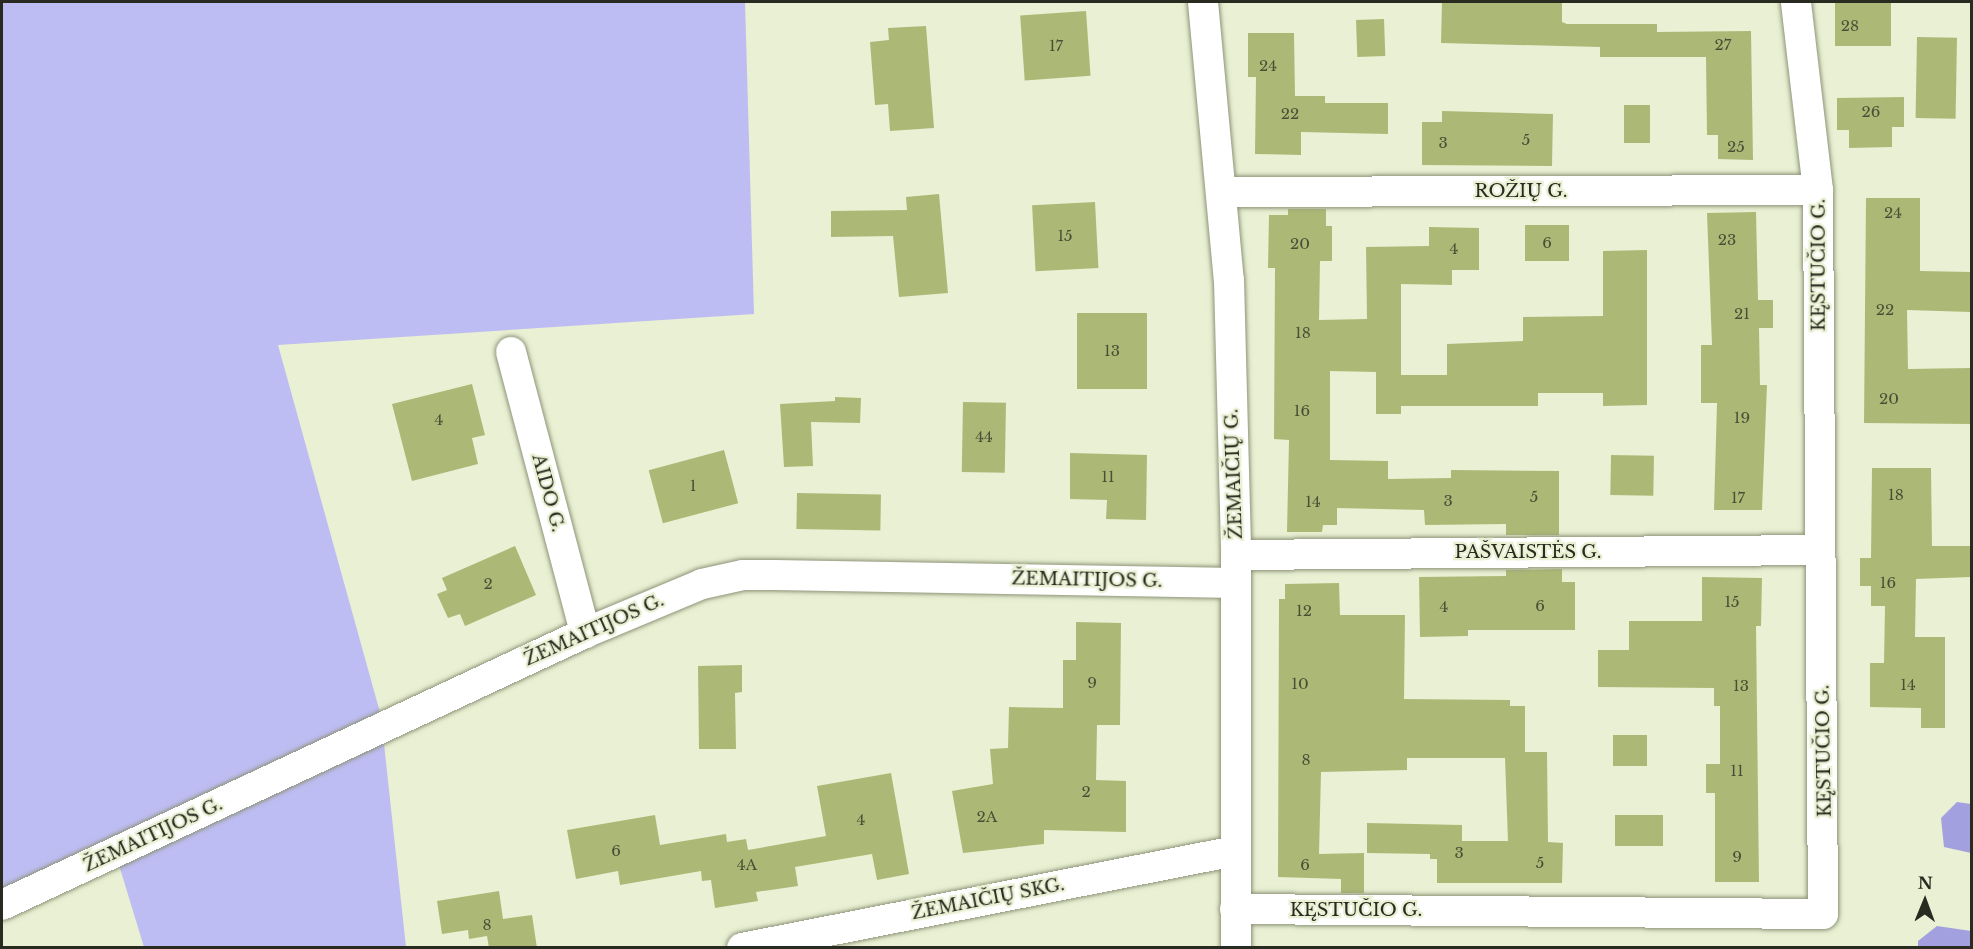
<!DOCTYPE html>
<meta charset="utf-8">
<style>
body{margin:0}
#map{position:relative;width:1973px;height:949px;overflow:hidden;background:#e9f0d3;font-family:"Libre Baskerville",serif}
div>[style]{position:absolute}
.green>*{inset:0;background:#bebdf3}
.water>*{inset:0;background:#a2a0df}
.building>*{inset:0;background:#acb976;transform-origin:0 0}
.roads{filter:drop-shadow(0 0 2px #8e9479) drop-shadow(0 0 2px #8e9479)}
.street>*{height:30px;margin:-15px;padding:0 15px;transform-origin:15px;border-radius:15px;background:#fff}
span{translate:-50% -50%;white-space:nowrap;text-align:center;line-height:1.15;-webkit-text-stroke:4.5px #e9f0d3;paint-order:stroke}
.number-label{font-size:15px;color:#4a4e36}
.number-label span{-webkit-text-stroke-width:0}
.street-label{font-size:18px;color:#292b21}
.frame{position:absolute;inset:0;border:3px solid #292b21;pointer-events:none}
.north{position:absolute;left:1895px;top:871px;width:60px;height:60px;-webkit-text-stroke:4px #e9f0d3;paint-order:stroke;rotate:1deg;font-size:16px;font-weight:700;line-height:24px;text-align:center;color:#292b21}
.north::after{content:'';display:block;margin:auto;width:21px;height:27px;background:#292b21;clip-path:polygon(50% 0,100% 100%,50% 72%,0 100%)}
</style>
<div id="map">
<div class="green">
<div style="clip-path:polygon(2px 2px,745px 2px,754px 314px,278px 345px,381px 716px,406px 947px,144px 947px,115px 852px,2px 905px)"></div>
</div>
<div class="water">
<div style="clip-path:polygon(1957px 802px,1971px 804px,1971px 853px,1944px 847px,1941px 818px)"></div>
<div style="clip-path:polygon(1937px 926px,1971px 931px,1971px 947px,1918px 947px,1918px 941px)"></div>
</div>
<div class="building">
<div style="clip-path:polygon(1442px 2px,1562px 2px,1562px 22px,1567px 24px,1657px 24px,1657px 32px,1751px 31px,1753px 160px,1718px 159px,1718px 135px,1707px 135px,1706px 57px,1600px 57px,1600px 47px,1441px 43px)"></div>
<div style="left:1835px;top:2px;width:56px;height:44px"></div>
<div style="left:1086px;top:11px;width:65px;height:66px;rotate:86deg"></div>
<div style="left:1384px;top:19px;width:37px;height:28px;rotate:88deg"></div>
<div style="clip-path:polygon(926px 26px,934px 128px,890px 131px,888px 104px,875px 105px,870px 42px,889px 40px,888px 28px)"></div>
<div style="clip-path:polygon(1248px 33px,1294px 33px,1295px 96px,1325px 96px,1325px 103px,1388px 103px,1388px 134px,1301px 132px,1301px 155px,1255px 154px,1256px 77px,1248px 77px)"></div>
<div style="left:1917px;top:37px;width:40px;height:81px;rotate:1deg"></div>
<div style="clip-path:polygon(1904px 97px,1904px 127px,1892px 127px,1892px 147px,1849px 148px,1849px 130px,1837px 130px,1837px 98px)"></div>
<div style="left:1624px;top:105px;width:26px;height:38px"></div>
<div style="clip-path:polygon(1442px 111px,1553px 114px,1552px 166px,1422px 165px,1422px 122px,1442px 122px)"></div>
<div style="clip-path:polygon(939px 194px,948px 293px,899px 297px,893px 236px,831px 237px,831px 211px,907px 210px,906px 197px)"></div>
<div style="clip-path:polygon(1866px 198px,1920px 198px,1920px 271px,1971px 272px,1971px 312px,1907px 310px,1908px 369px,1971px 368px,1971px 424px,1864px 423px)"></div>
<div style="left:1095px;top:202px;width:66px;height:63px;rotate:87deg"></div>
<div style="clip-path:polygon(1288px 209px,1326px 209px,1326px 226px,1332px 226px,1332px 261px,1320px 261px,1319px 320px,1367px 319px,1366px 247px,1429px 246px,1429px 227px,1479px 228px,1479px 270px,1452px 270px,1452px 285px,1401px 284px,1401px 375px,1447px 375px,1447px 344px,1523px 341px,1523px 317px,1603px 316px,1603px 251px,1647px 250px,1647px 405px,1603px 406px,1603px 393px,1538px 393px,1538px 406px,1401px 406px,1401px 414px,1376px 414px,1376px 372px,1330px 371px,1330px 460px,1388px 461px,1388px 479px,1451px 478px,1451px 470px,1559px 471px,1559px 535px,1506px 535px,1506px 524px,1425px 525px,1424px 510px,1337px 508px,1337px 525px,1323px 525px,1322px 532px,1287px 532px,1289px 440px,1274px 439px,1275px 268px,1268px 268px,1269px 215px,1288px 215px)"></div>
<div style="clip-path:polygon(1756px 212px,1758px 300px,1773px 300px,1773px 328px,1759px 328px,1760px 385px,1767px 385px,1762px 510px,1714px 510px,1717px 403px,1701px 403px,1701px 345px,1712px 345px,1707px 213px)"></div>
<div style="left:1525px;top:225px;width:44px;height:36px"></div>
<div style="left:1077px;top:313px;width:70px;height:76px"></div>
<div style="clip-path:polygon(472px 384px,485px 435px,472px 438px,478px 464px,412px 481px,392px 404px)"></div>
<div style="clip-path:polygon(835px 397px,861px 398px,860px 423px,811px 422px,813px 466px,784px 467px,780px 404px,835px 401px)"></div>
<div style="left:963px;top:402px;width:43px;height:70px;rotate:1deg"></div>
<div style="left:724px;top:450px;width:55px;height:78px;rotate:75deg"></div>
<div style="clip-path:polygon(1070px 453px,1147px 455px,1146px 520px,1106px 519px,1107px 500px,1070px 499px)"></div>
<div style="left:1611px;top:455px;width:43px;height:40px;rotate:1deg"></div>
<div style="clip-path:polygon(1872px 468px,1931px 468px,1932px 546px,1971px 546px,1971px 577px,1916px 579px,1915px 637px,1945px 637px,1945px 728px,1921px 728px,1921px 708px,1870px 707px,1870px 663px,1884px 663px,1885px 606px,1871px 606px,1871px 586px,1860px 586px,1860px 558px,1871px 558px)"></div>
<div style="left:797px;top:493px;width:84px;height:36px;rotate:1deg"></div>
<div style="clip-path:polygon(515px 546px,536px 595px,465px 626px,460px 614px,448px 618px,437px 594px,447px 590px,442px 578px)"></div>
<div style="clip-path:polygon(1562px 569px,1562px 582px,1575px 582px,1575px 630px,1468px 630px,1468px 636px,1420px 637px,1419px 577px,1506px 576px,1506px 570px)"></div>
<div style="clip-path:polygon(1702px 577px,1762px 578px,1761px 626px,1756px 626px,1759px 882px,1715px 882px,1715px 793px,1706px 793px,1706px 764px,1720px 764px,1720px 706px,1714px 706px,1714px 688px,1598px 687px,1598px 650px,1629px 650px,1629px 621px,1702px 621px)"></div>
<div style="clip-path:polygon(1339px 583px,1340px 615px,1405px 615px,1404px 699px,1510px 700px,1510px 706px,1525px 706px,1525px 752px,1547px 752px,1548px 842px,1563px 843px,1562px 883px,1437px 883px,1437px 859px,1430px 859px,1430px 854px,1367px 853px,1367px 823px,1462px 825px,1462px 841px,1508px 841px,1505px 758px,1407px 758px,1407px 770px,1321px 772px,1319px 854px,1364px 853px,1364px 893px,1341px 893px,1341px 879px,1278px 877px,1279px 599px,1285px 599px,1285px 584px)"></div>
<div style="clip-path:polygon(1076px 622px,1121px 623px,1120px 725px,1097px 725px,1096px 780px,1126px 781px,1126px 832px,1044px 830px,1044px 844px,963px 853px,952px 791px,993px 784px,990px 749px,1008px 748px,1009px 707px,1063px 708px,1063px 660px,1076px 660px)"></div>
<div style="clip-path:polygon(742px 665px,742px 692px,735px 693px,736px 749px,699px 749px,698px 666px)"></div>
<div style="left:1613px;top:735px;width:34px;height:31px"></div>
<div style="clip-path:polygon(891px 773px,909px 874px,877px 880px,872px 854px,795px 867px,798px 886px,756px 892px,758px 901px,715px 908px,711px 880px,702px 881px,701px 871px,620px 885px,618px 871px,576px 879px,567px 830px,655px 815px,660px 845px,726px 834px,727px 842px,746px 839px,748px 850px,826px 836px,817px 786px)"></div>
<div style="left:1615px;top:815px;width:48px;height:31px"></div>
<div style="clip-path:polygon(499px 891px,503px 919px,532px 915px,537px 948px,489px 948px,487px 936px,469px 939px,468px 930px,442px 934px,437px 901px)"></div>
</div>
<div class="roads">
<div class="street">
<div style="left:1203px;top:2px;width:279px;rotate:84.7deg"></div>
<div style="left:1229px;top:280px;width:275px;rotate:88.5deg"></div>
<div style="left:1236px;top:555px;width:393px;rotate:90deg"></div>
<div style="left:1223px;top:192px;width:595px;rotate:-0.19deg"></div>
<div style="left:511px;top:352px;width:291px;rotate:75.2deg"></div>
<div style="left:1236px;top:555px;width:583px;rotate:-0.49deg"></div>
<div style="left:2px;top:905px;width:643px;rotate:-25.01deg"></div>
<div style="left:585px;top:633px;width:127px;rotate:-22.7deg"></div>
<div style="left:702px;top:584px;width:42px;rotate:-12.4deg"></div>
<div style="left:743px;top:575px;width:32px"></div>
<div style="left:775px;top:575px;width:461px;rotate:1deg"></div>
<div style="left:1235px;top:909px;width:588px;rotate:0.49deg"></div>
<div style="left:1823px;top:914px;width:724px;rotate:-90.4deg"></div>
<div style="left:1818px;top:190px;width:189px;rotate:-96.7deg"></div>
<div style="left:742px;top:948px;width:502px;rotate:-11.13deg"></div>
</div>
</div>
<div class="number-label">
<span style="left:1850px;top:26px">28</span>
<span style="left:1723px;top:45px">27</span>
<span style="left:1056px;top:46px">17</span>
<span style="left:1268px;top:66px">24</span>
<span style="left:1871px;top:112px">26</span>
<span style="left:1290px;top:114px">22</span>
<span style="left:1526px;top:140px">5</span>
<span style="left:1443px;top:143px">3</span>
<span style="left:1736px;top:147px">25</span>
<span style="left:1893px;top:213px">24</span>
<span style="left:1065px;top:236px">15</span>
<span style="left:1727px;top:240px">23</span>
<span style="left:1547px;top:243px">6</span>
<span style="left:1300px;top:244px">20</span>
<span style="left:1454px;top:249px">4</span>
<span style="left:1885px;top:310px">22</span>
<span style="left:1742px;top:314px">21</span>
<span style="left:1303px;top:333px">18</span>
<span style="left:1112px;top:351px">13</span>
<span style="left:1889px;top:399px">20</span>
<span style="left:1302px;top:411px">16</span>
<span style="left:1742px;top:418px">19</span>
<span style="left:439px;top:420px">4</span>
<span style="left:984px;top:437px">44</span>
<span style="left:1108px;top:477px">11</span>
<span style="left:693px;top:486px">1</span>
<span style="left:1896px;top:495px">18</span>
<span style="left:1534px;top:497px">5</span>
<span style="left:1738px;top:498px">17</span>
<span style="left:1448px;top:501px">3</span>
<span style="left:1313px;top:502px">14</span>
<span style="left:1888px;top:583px">16</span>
<span style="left:488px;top:584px">2</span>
<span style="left:1732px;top:602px">15</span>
<span style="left:1540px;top:606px">6</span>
<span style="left:1444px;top:607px">4</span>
<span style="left:1304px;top:611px">12</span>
<span style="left:1092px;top:683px">9</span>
<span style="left:1300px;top:684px">10</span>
<span style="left:1908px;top:685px">14</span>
<span style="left:1741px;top:686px">13</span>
<span style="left:1306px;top:760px">8</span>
<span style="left:1737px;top:771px">11</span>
<span style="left:1086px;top:792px">2</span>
<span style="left:987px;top:817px">2A</span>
<span style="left:861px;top:820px">4</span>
<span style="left:616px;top:851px">6</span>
<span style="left:1459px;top:853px">3</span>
<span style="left:1737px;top:857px">9</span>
<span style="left:1540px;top:863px">5</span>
<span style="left:747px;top:865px">4A</span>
<span style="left:1305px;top:865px">6</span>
<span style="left:487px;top:925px">8</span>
</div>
<div class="street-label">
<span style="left:1521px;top:191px">ROŽIŲ G.</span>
<span style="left:1819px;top:265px;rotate:-90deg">KĘSTUČIO G.</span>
<span style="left:1234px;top:474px;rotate:-92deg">ŽEMAIČIŲ G.</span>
<span style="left:548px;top:493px;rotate:75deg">AIDO G.</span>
<span style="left:1528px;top:552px">PAŠVAISTĖS G.</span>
<span style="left:1087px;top:580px;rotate:1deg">ŽEMAITIJOS G.</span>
<span style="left:594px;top:630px;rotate:-24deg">ŽEMAITIJOS G.</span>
<span style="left:1824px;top:751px;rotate:-91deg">KĘSTUČIO G.</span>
<span style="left:153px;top:835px;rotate:-25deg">ŽEMAITIJOS G.</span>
<span style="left:988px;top:899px;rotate:-11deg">ŽEMAIČIŲ SKG.</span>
<span style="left:1356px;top:910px">KĘSTUČIO G.</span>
</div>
<div class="frame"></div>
<div class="north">N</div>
</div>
